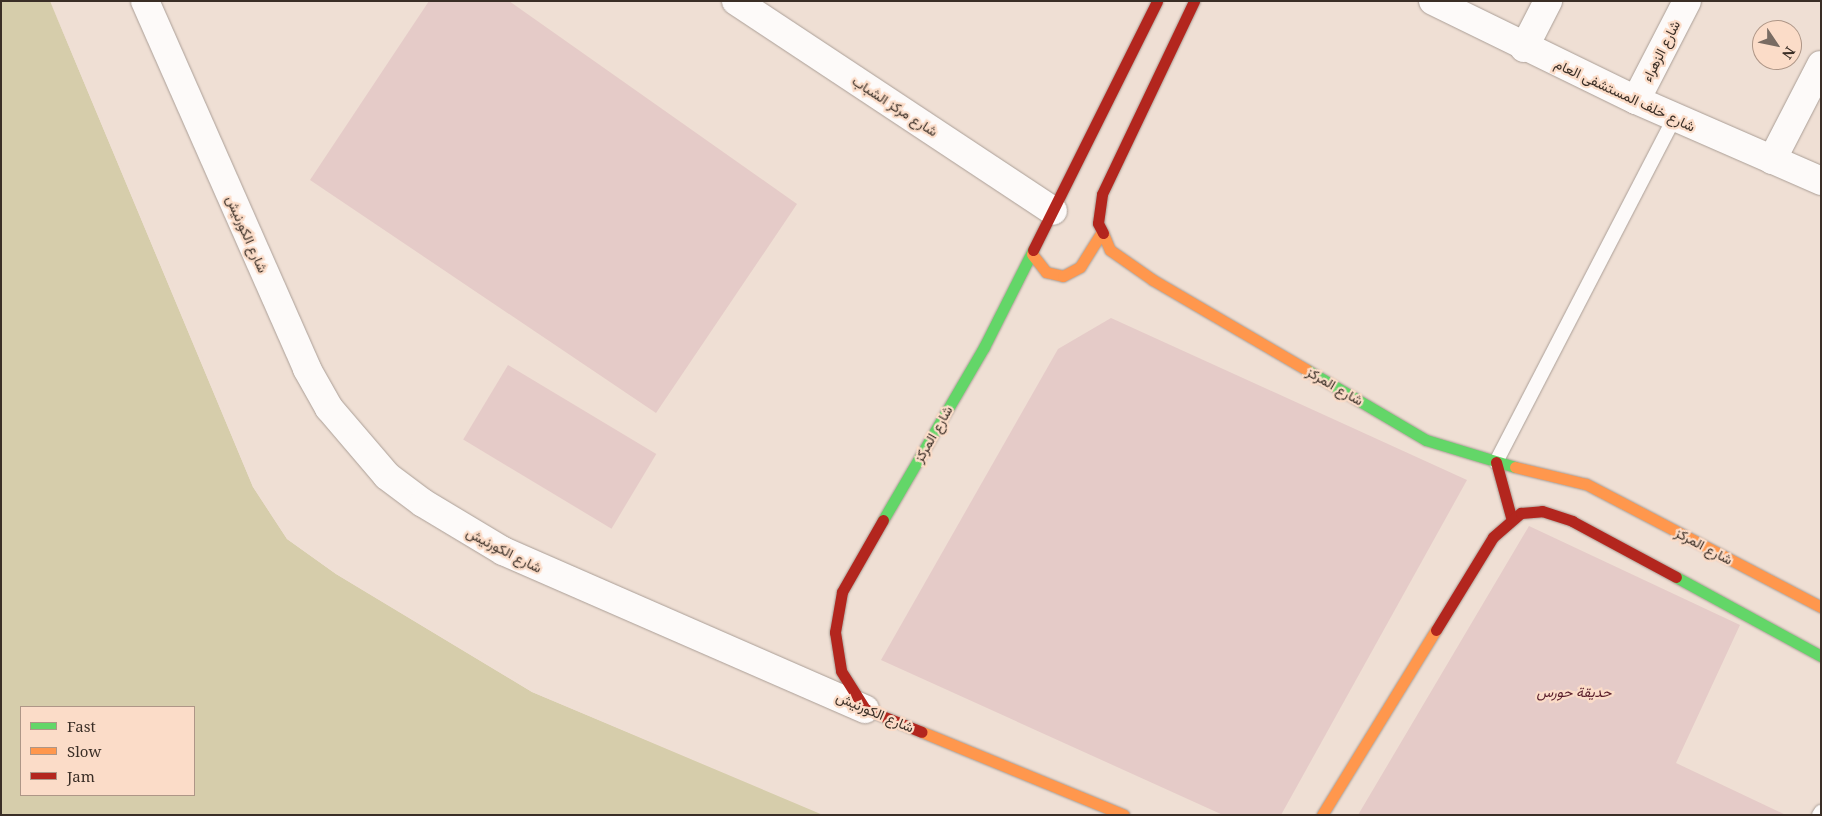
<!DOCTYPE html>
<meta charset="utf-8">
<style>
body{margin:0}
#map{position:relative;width:1822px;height:816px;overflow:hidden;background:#efdfd4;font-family:"Noto Serif",Vazirmatn,serif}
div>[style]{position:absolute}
.green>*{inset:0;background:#e5cbc8;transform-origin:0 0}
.water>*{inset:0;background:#d6cdab}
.pier>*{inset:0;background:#efdfd4}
.roads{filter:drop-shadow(0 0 1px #aa9e96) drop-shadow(0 0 1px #aa9e96)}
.lane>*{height:14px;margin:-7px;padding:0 7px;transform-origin:7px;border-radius:7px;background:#fdfaf9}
.street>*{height:28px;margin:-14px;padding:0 14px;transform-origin:14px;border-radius:14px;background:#fdfaf9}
.fast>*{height:11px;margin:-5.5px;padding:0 5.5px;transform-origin:5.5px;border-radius:5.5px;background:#63d668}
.slow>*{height:11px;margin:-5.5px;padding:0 5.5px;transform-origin:5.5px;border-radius:5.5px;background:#ff974d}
.jam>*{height:11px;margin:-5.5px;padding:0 5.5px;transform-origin:5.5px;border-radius:5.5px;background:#b3261e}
span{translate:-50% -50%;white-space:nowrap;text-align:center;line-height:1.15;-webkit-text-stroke:4.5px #fbdcc8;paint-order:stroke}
.street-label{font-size:14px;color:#3a2e26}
.park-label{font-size:14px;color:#581c29;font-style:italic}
.frame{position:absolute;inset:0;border:2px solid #3a2e26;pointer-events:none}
.legend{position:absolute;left:20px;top:706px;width:175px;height:90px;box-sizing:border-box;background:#fbdcc8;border:1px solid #ae9687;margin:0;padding:6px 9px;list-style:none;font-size:15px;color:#3a2e26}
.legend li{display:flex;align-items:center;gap:10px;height:25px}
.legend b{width:25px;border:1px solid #ae9687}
.north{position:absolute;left:1752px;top:20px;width:50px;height:50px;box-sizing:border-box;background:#fbdcc8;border:1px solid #ae9687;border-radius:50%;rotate:124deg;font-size:14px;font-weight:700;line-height:20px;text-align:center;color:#3a2e26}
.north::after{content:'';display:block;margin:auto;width:18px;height:22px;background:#796c63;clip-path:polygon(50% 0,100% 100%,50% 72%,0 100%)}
</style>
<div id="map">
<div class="green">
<div style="clip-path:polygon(429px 1px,509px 1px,797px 204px,656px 413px,310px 180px)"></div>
<div style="clip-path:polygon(1111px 318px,1467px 480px,1281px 815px,1223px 815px,881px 660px,1058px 349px)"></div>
<div style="left:508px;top:365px;width:173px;height:87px;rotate:31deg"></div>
<div style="clip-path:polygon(1529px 526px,1740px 625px,1676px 763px,1786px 815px,1358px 815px)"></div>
</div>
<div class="water">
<div style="clip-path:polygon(evenodd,1px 1px,50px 1px,253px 487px,287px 539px,336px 574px,532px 692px,823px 815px,1px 815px,1px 1px,21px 707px,194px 707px,194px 795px,21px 795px,21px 707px)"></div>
</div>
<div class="pier">
<div style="clip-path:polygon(50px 1px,185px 314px,255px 486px,288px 537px,337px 572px,534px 689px,826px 815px,532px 692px,336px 574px,287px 539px,253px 487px)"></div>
</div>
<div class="roads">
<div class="lane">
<div style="left:1496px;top:462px;width:387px;rotate:-62.6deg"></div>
<div style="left:1819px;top:815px;width:4px;rotate:-56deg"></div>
</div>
<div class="street">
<div style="left:145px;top:1px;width:402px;rotate:66.2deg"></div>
<div style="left:307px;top:369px;width:45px;rotate:60.6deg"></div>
<div style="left:329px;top:408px;width:89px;rotate:49.5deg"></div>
<div style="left:387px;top:476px;width:45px;rotate:36.9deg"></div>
<div style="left:423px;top:503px;width:93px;rotate:31deg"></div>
<div style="left:503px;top:551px;width:395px;rotate:23.6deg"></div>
<div style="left:736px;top:1px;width:380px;rotate:33.5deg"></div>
<div style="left:1433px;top:1px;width:226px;rotate:26deg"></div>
<div style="left:1636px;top:100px;width:202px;rotate:23.6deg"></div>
<div style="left:1524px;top:48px;width:53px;rotate:-62.9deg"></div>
<div style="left:1636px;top:100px;width:111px;rotate:-62.7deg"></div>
<div style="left:1772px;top:160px;width:107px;rotate:-62.7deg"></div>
</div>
<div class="fast">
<div style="left:1307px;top:370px;width:138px;rotate:30.5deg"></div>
<div style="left:1426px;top:440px;width:93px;rotate:16.9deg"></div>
<div style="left:883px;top:520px;width:200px;rotate:-59.7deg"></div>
<div style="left:984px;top:347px;width:109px;rotate:-63.2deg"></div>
<div style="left:1676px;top:577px;width:165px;rotate:28.6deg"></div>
</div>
<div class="slow">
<div style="left:1103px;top:233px;width:18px;rotate:68deg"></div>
<div style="left:1110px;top:250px;width:52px;rotate:34.9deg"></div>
<div style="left:1153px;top:280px;width:178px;rotate:30.3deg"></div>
<div style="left:1032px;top:254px;width:23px;rotate:52deg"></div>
<div style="left:1046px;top:272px;width:17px;rotate:13deg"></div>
<div style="left:1063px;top:276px;width:19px;rotate:-28deg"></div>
<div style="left:1080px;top:267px;width:38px;rotate:-58deg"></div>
<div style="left:1515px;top:467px;width:73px;rotate:13.5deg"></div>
<div style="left:1586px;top:484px;width:265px;rotate:27.6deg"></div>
<div style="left:922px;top:732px;width:218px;rotate:22.3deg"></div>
<div style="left:1322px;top:815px;width:217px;rotate:-58.4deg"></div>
</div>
<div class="jam">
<div style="left:1103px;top:233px;width:11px;rotate:-117deg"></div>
<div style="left:1098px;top:223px;width:29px;rotate:-82deg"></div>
<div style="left:1102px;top:194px;width:214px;rotate:-64.5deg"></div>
<div style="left:1033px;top:250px;width:278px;rotate:-63.5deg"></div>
<div style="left:1496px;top:462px;width:57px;rotate:74.7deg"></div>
<div style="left:883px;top:520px;width:83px;rotate:119.7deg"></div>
<div style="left:842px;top:592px;width:41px;rotate:99.9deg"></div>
<div style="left:835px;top:632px;width:39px;rotate:81deg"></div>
<div style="left:841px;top:671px;width:45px;rotate:57.7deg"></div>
<div style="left:865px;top:709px;width:61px;rotate:22deg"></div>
<div style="left:1436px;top:630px;width:109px;rotate:-58.5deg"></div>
<div style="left:1493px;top:537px;width:37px;rotate:-41deg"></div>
<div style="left:1521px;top:513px;width:21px;rotate:-5deg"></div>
<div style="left:1542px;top:511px;width:32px;rotate:18deg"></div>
<div style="left:1572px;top:521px;width:118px;rotate:28.3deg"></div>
</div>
</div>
<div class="street-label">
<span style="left:1661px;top:51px;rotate:-63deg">شارع الزهراء</span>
<span style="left:1625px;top:95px;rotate:25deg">شارع خلف المستشفى العام</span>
<span style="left:895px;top:106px;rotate:33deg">شارع مركز الشباب</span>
<span style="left:247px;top:234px;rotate:66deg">شارع الكورنيش</span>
<span style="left:1335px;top:386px;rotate:30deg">شارع المركز</span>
<span style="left:933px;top:434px;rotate:-60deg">شارع المركز</span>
<span style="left:1704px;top:546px;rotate:28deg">شارع المركز</span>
<span style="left:504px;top:550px;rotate:27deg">شارع الكورنيش</span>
<span style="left:875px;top:712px;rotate:23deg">شارع الكورنيش</span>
</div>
<div class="park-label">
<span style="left:1574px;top:692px">حديقة حورس</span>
</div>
<div class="frame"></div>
<ul class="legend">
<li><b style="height:6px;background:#63d668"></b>Fast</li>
<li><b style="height:6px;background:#ff974d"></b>Slow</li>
<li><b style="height:6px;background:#b3261e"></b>Jam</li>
</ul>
<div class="north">N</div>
</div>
